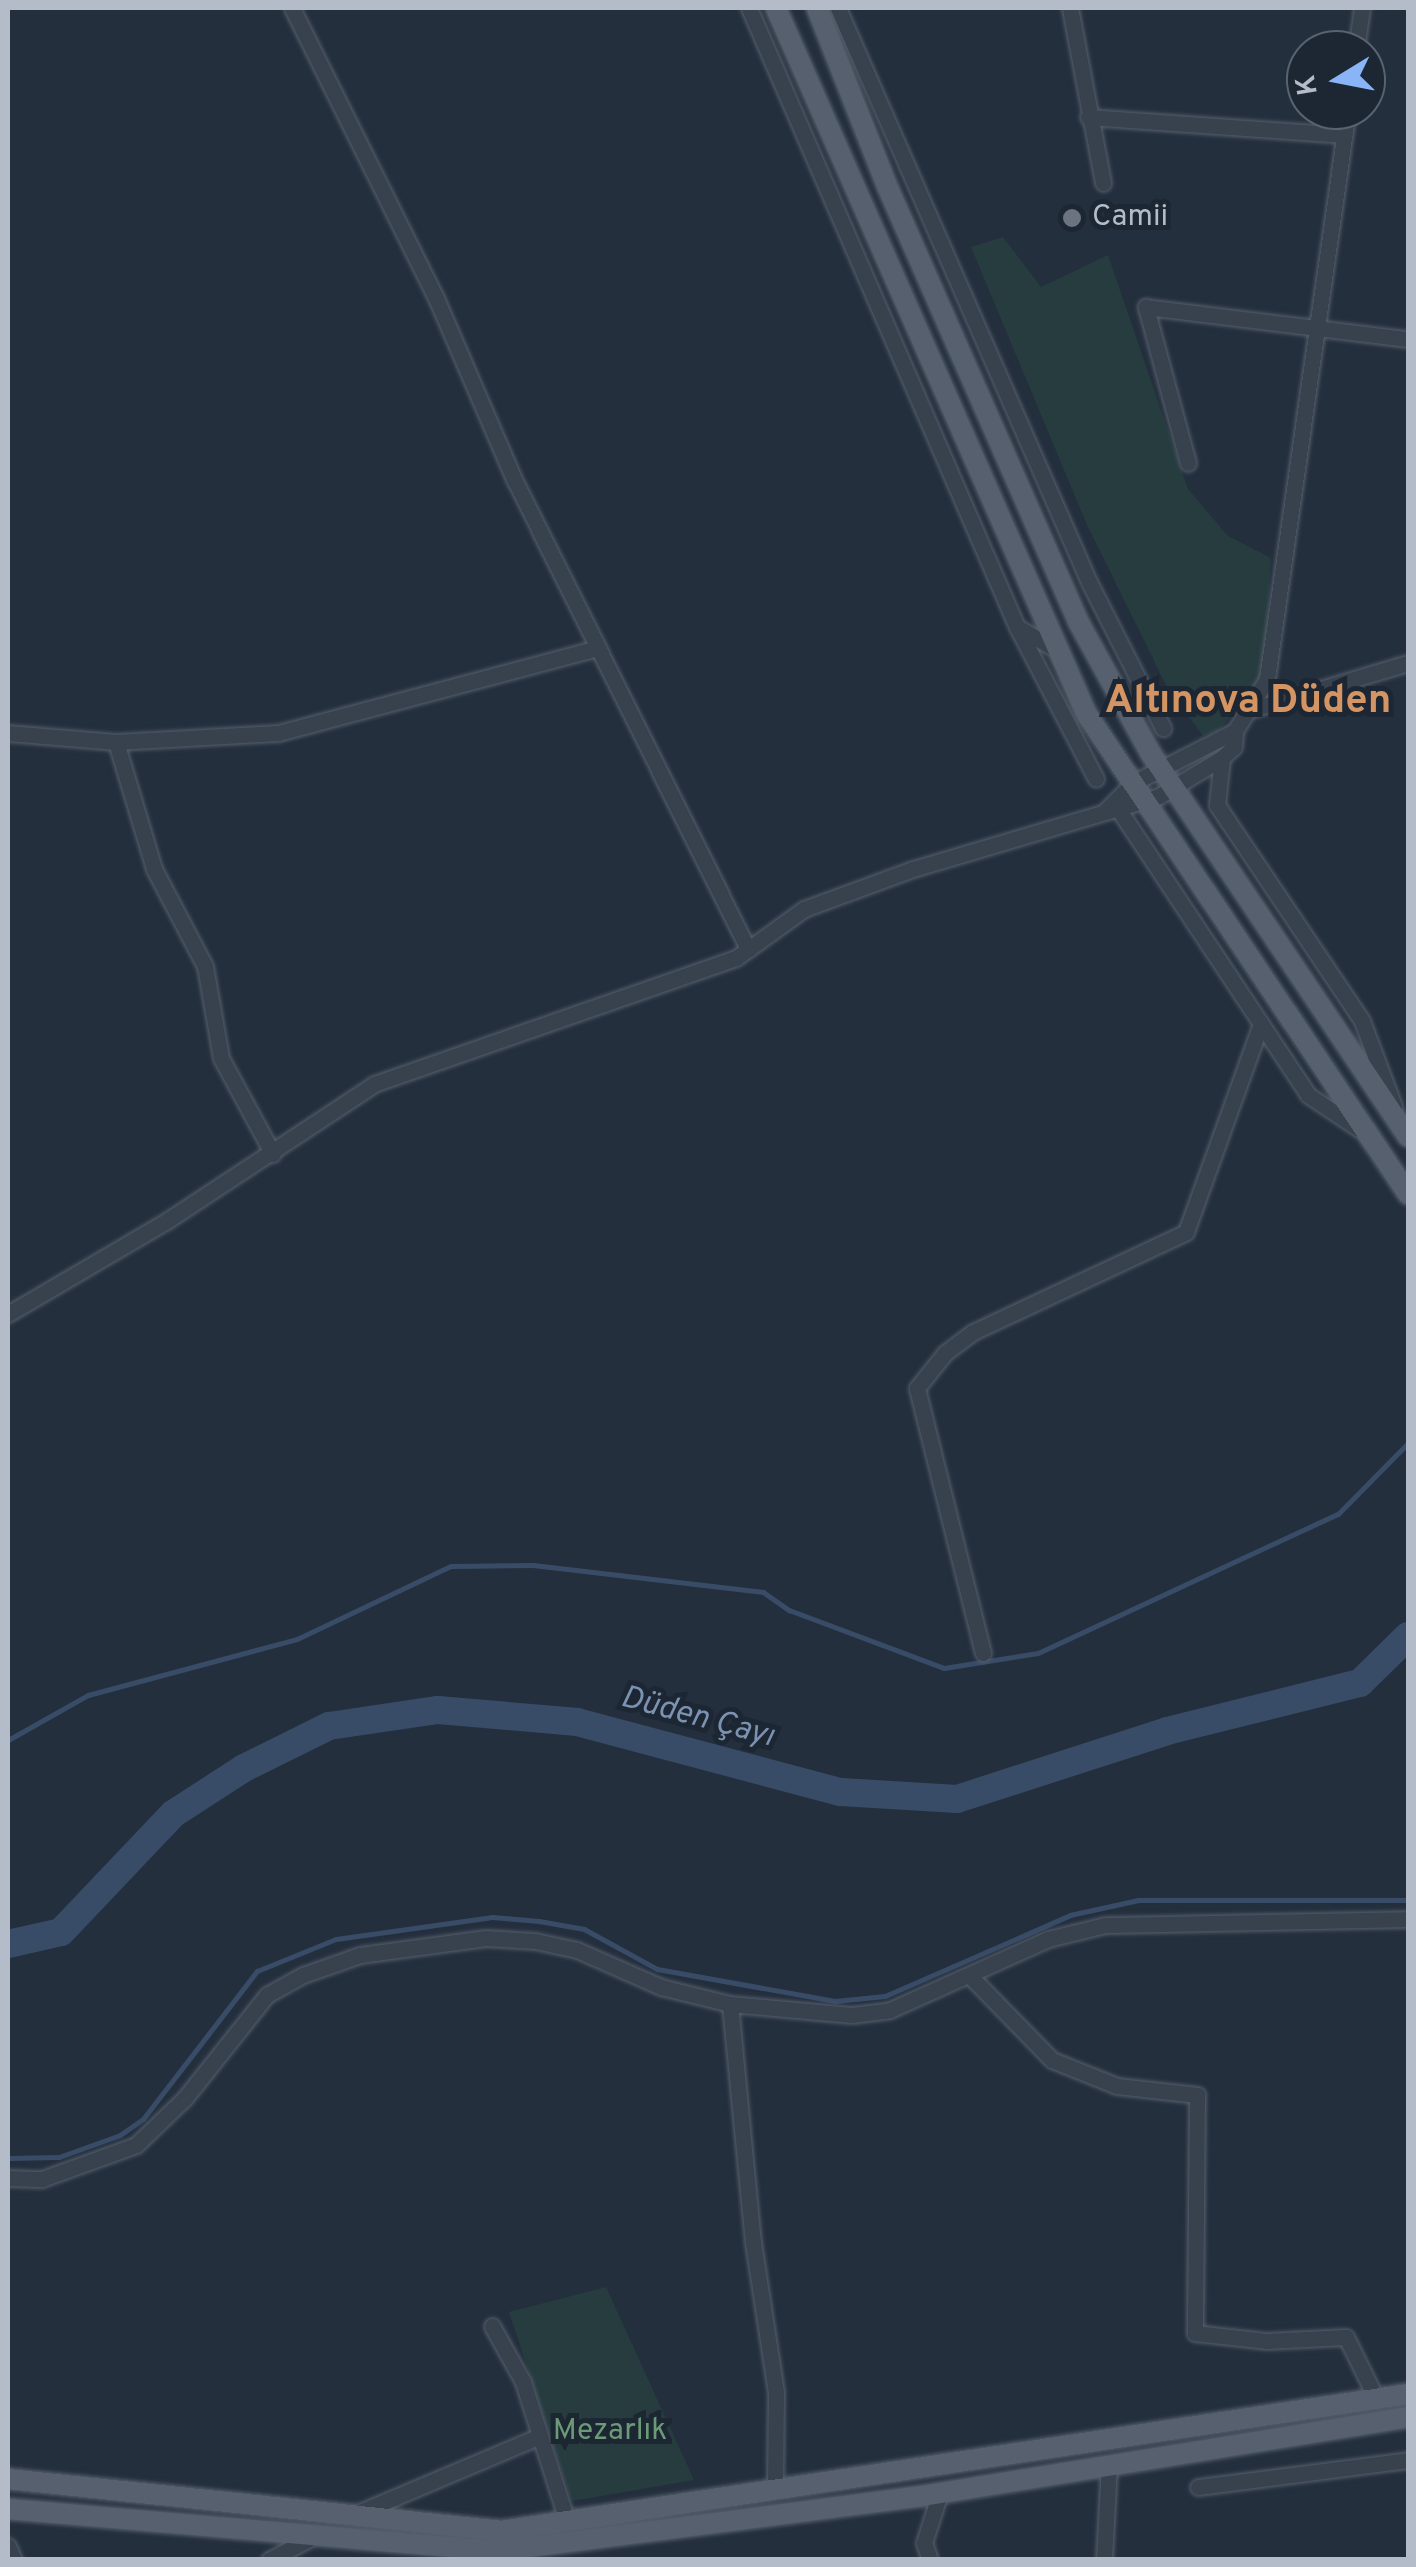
<!DOCTYPE html>
<meta charset="utf-8">
<style>
body{margin:0}
#map{position:relative;width:1416px;height:2567px;overflow:hidden;background:#242f3e;font-family:Overpass,sans-serif}
div>[style]{position:absolute}
.green>*{inset:0;background:#263c3f}
.stream>*{height:5px;margin:-2.5px;padding:0 2.5px;transform-origin:2.5px;border-radius:2.5px;background:#394c67}
.river>*{height:28px;margin:-14px;padding:0 14px;transform-origin:14px;border-radius:14px;background:#394c67}
.roads{filter:drop-shadow(0 0 2px #565f6c) drop-shadow(0 0 2px #565f6c)}
.minor>*{height:15px;margin:-7.5px;padding:0 7.5px;transform-origin:7.5px;border-radius:7.5px;background:#38414e}
.major>*{height:20px;margin:-10px;padding:0 10px;transform-origin:10px;border-radius:10px;background:#56606e}
.dots>*{width:28px;height:28px;translate:-50% -50%;box-sizing:border-box;border:5px solid #1d2633;border-radius:50%}
span{translate:-50% -50%;white-space:nowrap;text-align:center;line-height:1.15;-webkit-text-stroke:10px #1d2633;paint-order:stroke}
.poi-label{font-size:30px;color:#b4bcc9}
.left{translate:0 -50%;text-align:left}
.park-label{font-size:30px;color:#6b9a76}
.water-label{font-size:32px;color:#7c92b1;font-style:italic}
.district-label{font-size:40px;color:#d59563;font-weight:700}
.frame{position:absolute;inset:0;border:10px solid #b4bcc9;pointer-events:none}
.north{position:absolute;left:1286px;top:30px;width:100px;height:100px;box-sizing:border-box;background:#1d2633;border:2px solid #59626f;border-radius:50%;rotate:260deg;font-size:28px;font-weight:700;line-height:40px;text-align:center;color:#b4bcc9}
.north::after{content:'';display:block;margin:auto;width:35px;height:45px;background:#8ab4f8;clip-path:polygon(50% 0,100% 100%,50% 72%,0 100%)}
</style>
<div id="map">
<div class="green">
<div style="clip-path:polygon(1003px 237px,1041px 287px,1108px 255px,1188px 489px,1228px 536px,1271px 558px,1265px 675px,1218px 731px,1203px 736px,1168px 689px,1087px 525px,971px 247px)"></div>
<div style="clip-path:polygon(606px 2287px,694px 2480px,572px 2501px,509px 2312px)"></div>
</div>
<div class="stream">
<div style="left:8px;top:1740px;width:92px;rotate:-29.4deg"></div>
<div style="left:88px;top:1695px;width:216px;rotate:-15deg"></div>
<div style="left:297px;top:1639px;width:170px;rotate:-25.4deg"></div>
<div style="left:451px;top:1566px;width:82px;rotate:-0.7deg"></div>
<div style="left:533px;top:1565px;width:232px;rotate:6.7deg"></div>
<div style="left:763px;top:1592px;width:32px;rotate:35deg"></div>
<div style="left:789px;top:1610px;width:165px;rotate:20.5deg"></div>
<div style="left:944px;top:1668px;width:95px;rotate:-9.1deg"></div>
<div style="left:1038px;top:1653px;width:331px;rotate:-24.9deg"></div>
<div style="left:1338px;top:1514px;width:100px;rotate:-45.4deg"></div>
<div style="left:8px;top:2158px;width:51px;rotate:-1.1deg"></div>
<div style="left:59px;top:2157px;width:65px;rotate:-19.8deg"></div>
<div style="left:120px;top:2135px;width:28px;rotate:-35deg"></div>
<div style="left:143px;top:2119px;width:187px;rotate:-52.4deg"></div>
<div style="left:257px;top:1971px;width:85px;rotate:-22.1deg"></div>
<div style="left:336px;top:1939px;width:158px;rotate:-8deg"></div>
<div style="left:492px;top:1917px;width:47px;rotate:4.9deg"></div>
<div style="left:539px;top:1921px;width:46px;rotate:10.1deg"></div>
<div style="left:584px;top:1929px;width:83px;rotate:28.7deg"></div>
<div style="left:657px;top:1969px;width:181px;rotate:10.2deg"></div>
<div style="left:835px;top:2001px;width:50px;rotate:-5.7deg"></div>
<div style="left:885px;top:1996px;width:202px;rotate:-23.6deg"></div>
<div style="left:1070px;top:1915px;width:70px;rotate:-12.4deg"></div>
<div style="left:1138px;top:1900px;width:270px"></div>
</div>
<div class="river">
<div style="left:8px;top:1944px;width:54px;rotate:-12.8deg"></div>
<div style="left:61px;top:1932px;width:163px;rotate:-46.5deg"></div>
<div style="left:173px;top:1814px;width:85px;rotate:-32.9deg"></div>
<div style="left:244px;top:1768px;width:95px;rotate:-26.3deg"></div>
<div style="left:329px;top:1726px;width:110px;rotate:-8.4deg"></div>
<div style="left:438px;top:1710px;width:140px;rotate:4.9deg"></div>
<div style="left:577px;top:1722px;width:273px;rotate:14.9deg"></div>
<div style="left:841px;top:1792px;width:116px;rotate:3.5deg"></div>
<div style="left:957px;top:1799px;width:221px;rotate:-17.9deg"></div>
<div style="left:1167px;top:1731px;width:199px;rotate:-14deg"></div>
<div style="left:1360px;top:1683px;width:67px;rotate:-44.4deg"></div>
</div>
<div class="roads">
<div class="minor">
<div style="left:292px;top:8px;width:324px;rotate:63.6deg"></div>
<div style="left:436px;top:298px;width:199px;rotate:66.7deg"></div>
<div style="left:515px;top:481px;width:523px;rotate:63.53deg"></div>
<div style="left:749px;top:8px;width:675px;rotate:66.59deg"></div>
<div style="left:1017px;top:627px;width:171px;rotate:62.5deg"></div>
<div style="left:838px;top:8px;width:626px;rotate:66.38deg"></div>
<div style="left:1089px;top:582px;width:164px;rotate:63.1deg"></div>
<div style="left:1070px;top:8px;width:178px;rotate:79.3deg"></div>
<div style="left:1356px;top:50px;width:42px;rotate:-81.9deg"></div>
<div style="left:1088px;top:117px;width:257px;rotate:4deg"></div>
<div style="left:1188px;top:463px;width:162px;rotate:-105.1deg"></div>
<div style="left:1146px;top:307px;width:264px;rotate:7deg"></div>
<div style="left:1017px;top:627px;width:46px;rotate:29.9deg"></div>
<div style="left:1250px;top:710px;width:165px;rotate:-16.6deg"></div>
<div style="left:8px;top:733px;width:108px;rotate:4.8deg"></div>
<div style="left:116px;top:742px;width:162px;rotate:-3.2deg"></div>
<div style="left:278px;top:733px;width:331px;rotate:-14.9deg"></div>
<div style="left:116px;top:742px;width:133px;rotate:73.3deg"></div>
<div style="left:154px;top:869px;width:110px;rotate:62.3deg"></div>
<div style="left:205px;top:966px;width:93px;rotate:80.1deg"></div>
<div style="left:221px;top:1058px;width:109px;rotate:61.6deg"></div>
<div style="left:1222px;top:758px;width:47px;rotate:96.1deg"></div>
<div style="left:1217px;top:805px;width:260px;rotate:56.1deg"></div>
<div style="left:1362px;top:1021px;width:91px;rotate:69.4deg"></div>
<div style="left:1119px;top:810px;width:342px;rotate:56.4deg"></div>
<div style="left:1308px;top:1095px;width:69px;rotate:33.7deg"></div>
<div style="left:1104px;top:812px;width:41px;rotate:-45deg"></div>
<div style="left:1133px;top:783px;width:114px;rotate:-27deg"></div>
<div style="left:8px;top:1314px;width:186px;rotate:-30.4deg"></div>
<div style="left:168px;top:1220px;width:247px;rotate:-33.4deg"></div>
<div style="left:374px;top:1084px;width:383px;rotate:-19.2deg"></div>
<div style="left:736px;top:958px;width:84px;rotate:-35.8deg"></div>
<div style="left:804px;top:909px;width:116px;rotate:-20.2deg"></div>
<div style="left:913px;top:869px;width:257px;rotate:-16.5deg"></div>
<div style="left:1159px;top:796px;width:74px;rotate:-31.1deg"></div>
<div style="left:1222px;top:758px;width:16px;rotate:-43deg"></div>
<div style="left:1234px;top:747px;width:16px;rotate:-86deg"></div>
<div style="left:1235px;top:731px;width:61px;rotate:-58.4deg"></div>
<div style="left:1267px;top:679px;width:575px;rotate:-81.9deg"></div>
<div style="left:983px;top:1653px;width:273px;rotate:-104deg"></div>
<div style="left:917px;top:1388px;width:45px;rotate:-51.3deg"></div>
<div style="left:945px;top:1353px;width:35px;rotate:-37deg"></div>
<div style="left:973px;top:1332px;width:235px;rotate:-25.1deg"></div>
<div style="left:1186px;top:1232px;width:221px;rotate:-70.2deg"></div>
<div style="left:971px;top:1977px;width:116px;rotate:45.7deg"></div>
<div style="left:1052px;top:2060px;width:70px;rotate:21.8deg"></div>
<div style="left:1117px;top:2086px;width:81px;rotate:6.4deg"></div>
<div style="left:1197px;top:2095px;width:238px;rotate:90.5deg"></div>
<div style="left:1195px;top:2333px;width:71px;rotate:6.4deg"></div>
<div style="left:1266px;top:2341px;width:80px;rotate:-2.9deg"></div>
<div style="left:1346px;top:2337px;width:70px;rotate:63.8deg"></div>
<div style="left:730px;top:2004px;width:239px;rotate:84.5deg"></div>
<div style="left:753px;top:2242px;width:152px;rotate:81.3deg"></div>
<div style="left:776px;top:2392px;width:96px;rotate:90.6deg"></div>
<div style="left:8px;top:2178px;width:34px;rotate:2deg"></div>
<div style="left:42px;top:2179px;width:100px;rotate:-19.9deg"></div>
<div style="left:136px;top:2145px;width:68px;rotate:-43.8deg"></div>
<div style="left:185px;top:2098px;width:132px;rotate:-51.5deg"></div>
<div style="left:267px;top:1995px;width:41px;rotate:-29.1deg"></div>
<div style="left:303px;top:1975px;width:60px;rotate:-19.3deg"></div>
<div style="left:360px;top:1955px;width:127px;rotate:-7.7deg"></div>
<div style="left:486px;top:1938px;width:49px;rotate:3.5deg"></div>
<div style="left:535px;top:1941px;width:43px;rotate:12.1deg"></div>
<div style="left:577px;top:1950px;width:92px;rotate:23.8deg"></div>
<div style="left:661px;top:1987px;width:71px;rotate:13.8deg"></div>
<div style="left:730px;top:2004px;width:122px;rotate:5.2deg"></div>
<div style="left:852px;top:2015px;width:38px;rotate:-7deg"></div>
<div style="left:890px;top:2010px;width:173px;rotate:-24.2deg"></div>
<div style="left:1048px;top:1939px;width:59px;rotate:-13.8deg"></div>
<div style="left:1105px;top:1925px;width:303px;rotate:-1.1deg"></div>
<div style="left:492px;top:2326px;width:64px;rotate:61deg"></div>
<div style="left:523px;top:2382px;width:146px;rotate:72.4deg"></div>
<div style="left:1198px;top:2487px;width:212px;rotate:-7.3deg"></div>
<div style="left:353px;top:2515px;width:203px;rotate:-22.9deg"></div>
<div style="left:8px;top:2546px;width:15px;rotate:67deg"></div>
<div style="left:269px;top:2560px;width:52px;rotate:-27.6deg"></div>
<div style="left:930px;top:2560px;width:18px;rotate:-109deg"></div>
<div style="left:924px;top:2543px;width:52px;rotate:-72.3deg"></div>
<div style="left:1104px;top:2560px;width:94px;rotate:-87deg"></div>
</div>
<div class="major">
<div style="left:776px;top:8px;width:770px;rotate:66.26deg"></div>
<div style="left:1086px;top:713px;width:579px;rotate:56.2deg"></div>
<div style="left:817px;top:8px;width:193px;rotate:68.5deg"></div>
<div style="left:888px;top:188px;width:475px;rotate:66.3deg"></div>
<div style="left:1079px;top:623px;width:149px;rotate:61.2deg"></div>
<div style="left:1151px;top:754px;width:461px;rotate:56.1deg"></div>
<div style="left:8px;top:2479px;width:496px;rotate:6deg"></div>
<div style="left:501px;top:2531px;width:917px;rotate:-8.59deg"></div>
<div style="left:8px;top:2509px;width:493px;rotate:4.9deg"></div>
<div style="left:499px;top:2551px;width:427px;rotate:-7.4deg"></div>
<div style="left:922px;top:2496px;width:492px;rotate:-9.2deg"></div>
</div>
</div>
<div class="dots">
<div style="left:1072px;top:218px;background:#6b7280"></div>
</div>
<div class="poi-label">
<span class="left" style="left:1092px;top:218px">Camii</span>
</div>
<div class="park-label">
<span style="left:610px;top:2432px">Mezarlık</span>
</div>
<div class="water-label">
<span style="left:697px;top:1718px;rotate:15deg">Düden Çayı</span>
</div>
<div class="district-label">
<span style="left:1248px;top:702px">Altınova Düden</span>
</div>
<div class="frame"></div>
<div class="north">K</div>
</div>
